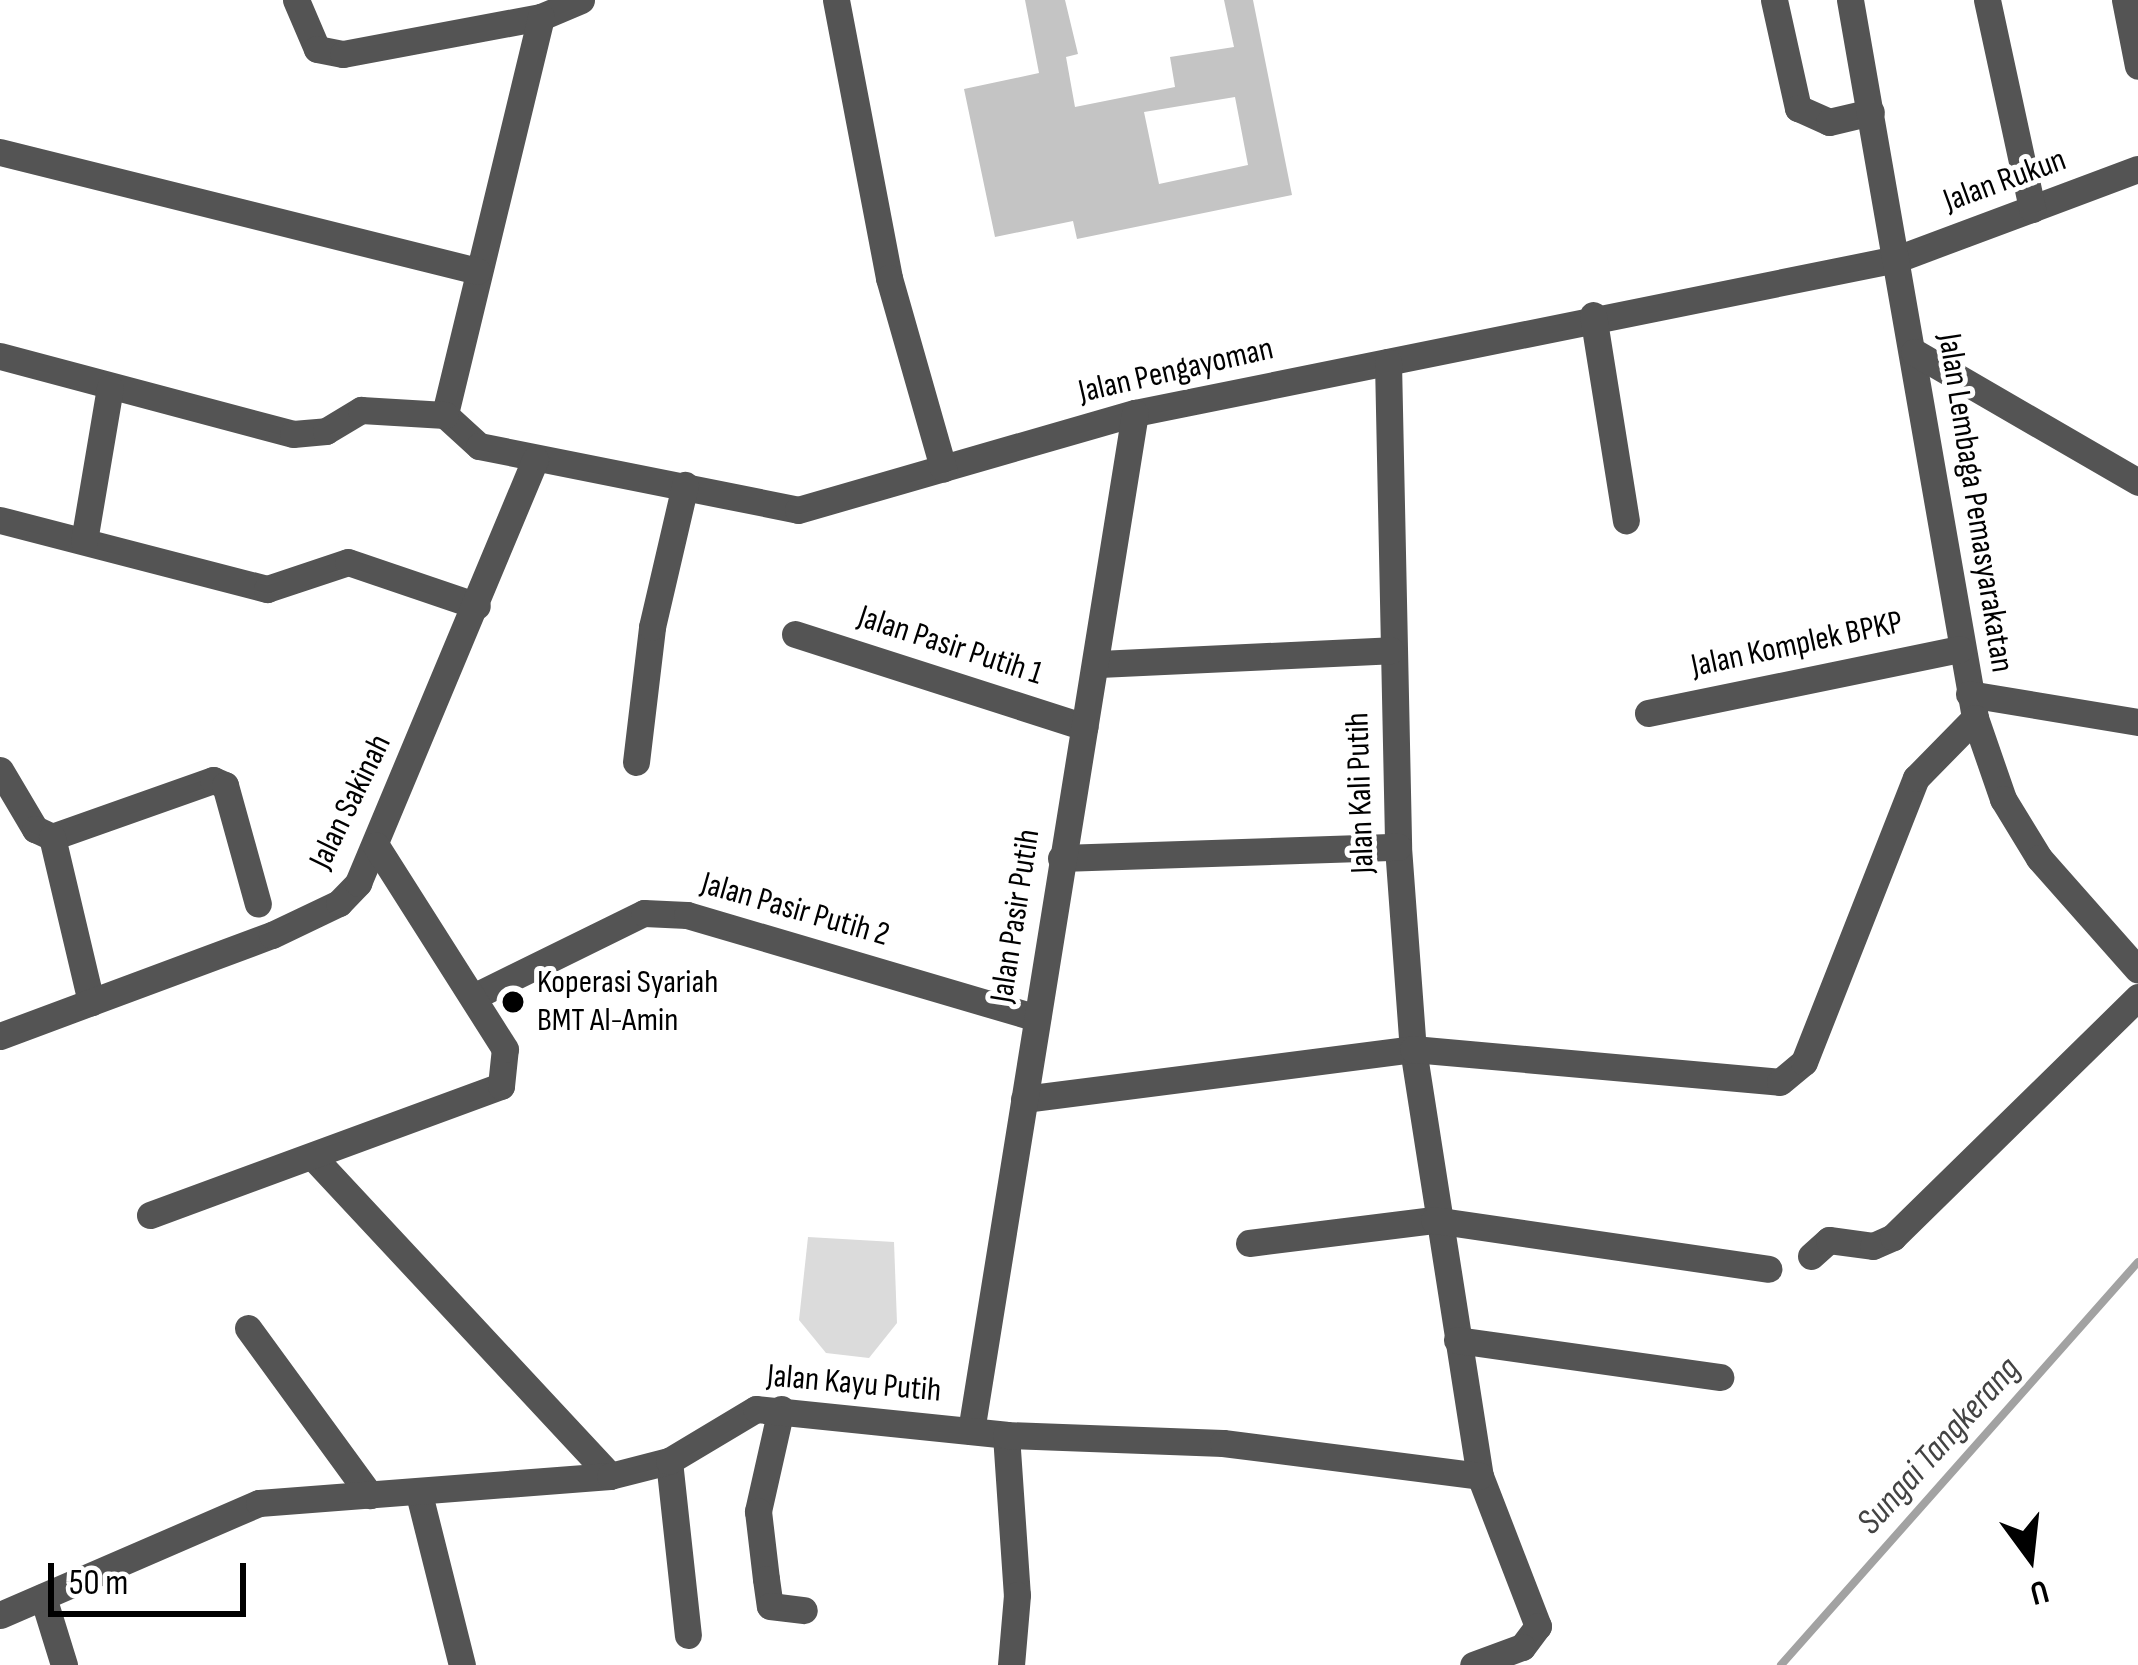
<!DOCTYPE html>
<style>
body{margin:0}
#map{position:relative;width:2138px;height:1665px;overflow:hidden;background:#fff;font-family:"Sofia Sans Condensed",sans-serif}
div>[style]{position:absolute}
.green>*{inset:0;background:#dbdbdb}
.stream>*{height:8px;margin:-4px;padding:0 4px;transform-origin:4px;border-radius:4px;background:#a2a2a2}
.building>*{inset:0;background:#c4c4c4}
.minor>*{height:27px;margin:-13.5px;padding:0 13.5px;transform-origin:13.5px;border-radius:13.5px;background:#545454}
.dots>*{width:33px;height:33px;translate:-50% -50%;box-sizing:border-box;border:6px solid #fff;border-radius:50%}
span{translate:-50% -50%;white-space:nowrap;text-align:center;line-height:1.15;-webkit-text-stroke:10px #fff;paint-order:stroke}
.street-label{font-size:33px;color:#000}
.poi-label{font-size:33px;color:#000}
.left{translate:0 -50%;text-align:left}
.water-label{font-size:36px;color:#434343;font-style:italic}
.north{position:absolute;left:1970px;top:1497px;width:120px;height:120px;-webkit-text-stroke:9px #fff;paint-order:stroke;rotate:165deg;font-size:33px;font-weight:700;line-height:48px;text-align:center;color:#000}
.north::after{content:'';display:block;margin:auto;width:42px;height:54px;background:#000;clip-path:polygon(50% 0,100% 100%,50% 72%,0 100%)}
.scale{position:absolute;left:48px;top:1563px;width:198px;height:54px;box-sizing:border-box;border:6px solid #000;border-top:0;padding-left:15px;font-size:36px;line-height:42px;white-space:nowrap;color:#000;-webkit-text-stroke:9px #fff;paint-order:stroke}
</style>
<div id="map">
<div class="green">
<div style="clip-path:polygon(808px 1237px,894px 1242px,897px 1323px,869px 1358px,826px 1353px,799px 1320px)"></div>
</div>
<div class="stream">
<div style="left:1781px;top:1665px;width:538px;rotate:-48.46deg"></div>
</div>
<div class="building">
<div style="clip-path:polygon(evenodd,1025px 0,1065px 0,1078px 54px,1066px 57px,1075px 107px,1175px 87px,1170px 57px,1234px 47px,1224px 0,1253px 0,1292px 195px,1077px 239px,1073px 221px,995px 237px,964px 89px,1039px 73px,1025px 0,1235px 97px,1248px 165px,1159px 184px,1144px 112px,1235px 97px)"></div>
</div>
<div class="minor">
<div style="left:296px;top:0;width:53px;rotate:66.8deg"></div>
<div style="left:317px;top:49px;width:26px;rotate:11deg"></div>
<div style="left:343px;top:54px;width:201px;rotate:-10.6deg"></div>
<div style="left:581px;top:0;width:43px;rotate:157deg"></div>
<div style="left:541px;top:17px;width:409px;rotate:103.6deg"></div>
<div style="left:445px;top:415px;width:46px;rotate:42.4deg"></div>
<div style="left:479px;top:446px;width:325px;rotate:11.3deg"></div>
<div style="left:798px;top:510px;width:351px;rotate:-16.1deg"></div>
<div style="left:1135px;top:413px;width:777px;rotate:-11.43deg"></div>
<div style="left:1897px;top:259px;width:257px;rotate:-20.5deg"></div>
<div style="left:836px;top:0;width:283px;rotate:79.2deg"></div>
<div style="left:889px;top:278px;width:198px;rotate:74.1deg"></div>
<div style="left:1774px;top:0;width:111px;rotate:77.5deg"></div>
<div style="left:1798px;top:108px;width:34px;rotate:24deg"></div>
<div style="left:1829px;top:122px;width:43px;rotate:-13.4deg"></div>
<div style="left:1850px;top:0;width:729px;rotate:80.12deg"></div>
<div style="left:1975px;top:718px;width:86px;rotate:70.9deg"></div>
<div style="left:2003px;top:799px;width:69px;rotate:58.6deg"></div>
<div style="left:2039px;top:858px;width:149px;rotate:48.5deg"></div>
<div style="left:1987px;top:0;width:214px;rotate:77.8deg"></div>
<div style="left:2125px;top:0;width:67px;rotate:78.9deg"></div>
<div style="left:0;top:152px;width:492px;rotate:14deg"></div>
<div style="left:1593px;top:315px;width:208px;rotate:80.9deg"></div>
<div style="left:1914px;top:352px;width:259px;rotate:30.1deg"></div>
<div style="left:0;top:356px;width:303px;rotate:14.9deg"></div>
<div style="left:293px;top:434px;width:33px;rotate:-5deg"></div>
<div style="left:326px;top:431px;width:41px;rotate:-31deg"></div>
<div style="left:361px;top:410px;width:84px;rotate:3.4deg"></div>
<div style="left:1388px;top:362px;width:485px;rotate:88.8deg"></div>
<div style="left:1398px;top:847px;width:203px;rotate:85.8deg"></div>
<div style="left:1413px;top:1049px;width:432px;rotate:81.1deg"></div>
<div style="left:1480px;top:1476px;width:161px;rotate:68.9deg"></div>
<div style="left:1538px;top:1626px;width:26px;rotate:127deg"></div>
<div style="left:1522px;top:1647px;width:52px;rotate:159.8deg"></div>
<div style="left:0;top:520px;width:276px;rotate:14.5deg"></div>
<div style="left:267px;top:589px;width:85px;rotate:-18.4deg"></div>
<div style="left:348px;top:562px;width:136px;rotate:18.8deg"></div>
<div style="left:84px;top:541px;width:155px;rotate:-80.4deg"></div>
<div style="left:795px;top:634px;width:304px;rotate:17.8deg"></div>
<div style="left:1099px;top:664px;width:292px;rotate:-2.7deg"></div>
<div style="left:1969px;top:694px;width:171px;rotate:9.4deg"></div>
<div style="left:1648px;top:713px;width:318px;rotate:-11.6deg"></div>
<div style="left:636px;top:762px;width:136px;rotate:-83.2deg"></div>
<div style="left:652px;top:627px;width:146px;rotate:-76.9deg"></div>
<div style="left:0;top:770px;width:69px;rotate:59.3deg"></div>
<div style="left:35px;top:829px;width:19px;rotate:25deg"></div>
<div style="left:52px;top:837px;width:171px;rotate:-19.5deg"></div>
<div style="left:213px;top:780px;width:13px;rotate:23deg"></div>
<div style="left:225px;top:785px;width:123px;rotate:74.5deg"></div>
<div style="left:52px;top:837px;width:170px;rotate:76.7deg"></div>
<div style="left:1061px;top:858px;width:337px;rotate:-1.9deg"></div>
<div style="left:475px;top:996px;width:188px;rotate:-26.2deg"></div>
<div style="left:644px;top:913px;width:43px;rotate:2.7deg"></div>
<div style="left:687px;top:915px;width:365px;rotate:16.4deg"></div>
<div style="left:0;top:1036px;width:290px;rotate:-20.4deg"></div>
<div style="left:272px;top:935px;width:74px;rotate:-25.5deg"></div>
<div style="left:339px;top:903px;width:28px;rotate:-46deg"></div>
<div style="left:358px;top:883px;width:459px;rotate:-67.3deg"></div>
<div style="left:1024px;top:1099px;width:392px;rotate:-7.3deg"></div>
<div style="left:1413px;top:1049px;width:368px;rotate:5.1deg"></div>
<div style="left:1780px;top:1082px;width:31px;rotate:-40deg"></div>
<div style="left:1804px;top:1062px;width:305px;rotate:-68.5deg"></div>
<div style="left:1916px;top:778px;width:84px;rotate:-45.5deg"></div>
<div style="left:313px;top:1157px;width:436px;rotate:47deg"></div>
<div style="left:150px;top:1215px;width:374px;rotate:-20.2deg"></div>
<div style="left:501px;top:1086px;width:37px;rotate:-84deg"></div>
<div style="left:505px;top:1049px;width:241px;rotate:-122.4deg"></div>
<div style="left:1249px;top:1243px;width:186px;rotate:-7.1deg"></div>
<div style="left:1434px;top:1220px;width:338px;rotate:8.3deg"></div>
<div style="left:1811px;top:1256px;width:24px;rotate:-42deg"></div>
<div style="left:1829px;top:1240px;width:44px;rotate:7.8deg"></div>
<div style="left:1873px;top:1246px;width:22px;rotate:-24deg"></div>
<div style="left:1893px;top:1237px;width:343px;rotate:-44.4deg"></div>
<div style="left:248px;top:1328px;width:207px;rotate:53.9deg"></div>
<div style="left:1457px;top:1340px;width:266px;rotate:8deg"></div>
<div style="left:781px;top:1409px;width:105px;rotate:102.7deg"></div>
<div style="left:758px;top:1511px;width:68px;rotate:83.3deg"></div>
<div style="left:766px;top:1579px;width:27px;rotate:82deg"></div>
<div style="left:770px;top:1606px;width:34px;rotate:7deg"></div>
<div style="left:971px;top:1431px;width:1031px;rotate:-80.85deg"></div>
<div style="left:1006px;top:1435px;width:160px;rotate:86.1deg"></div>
<div style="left:1017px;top:1595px;width:70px;rotate:94.9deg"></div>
<div style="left:669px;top:1461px;width:175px;rotate:83.8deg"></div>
<div style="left:419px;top:1494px;width:176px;rotate:75.9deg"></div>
<div style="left:43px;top:1597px;width:71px;rotate:72.8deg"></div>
<div style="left:0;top:1615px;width:282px;rotate:-23.4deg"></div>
<div style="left:259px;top:1503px;width:352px;rotate:-4.4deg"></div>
<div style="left:610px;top:1476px;width:61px;rotate:-14.3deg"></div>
<div style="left:669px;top:1461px;width:101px;rotate:-30.9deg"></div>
<div style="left:756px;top:1409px;width:251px;rotate:5.9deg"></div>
<div style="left:1006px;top:1435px;width:217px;rotate:2.1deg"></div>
<div style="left:1223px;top:1443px;width:259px;rotate:7.3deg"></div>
</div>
<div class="dots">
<div style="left:513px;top:1002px;background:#000"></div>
</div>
<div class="street-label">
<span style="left:2005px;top:181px;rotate:-20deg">Jalan Rukun</span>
<span style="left:1176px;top:371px;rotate:-13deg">Jalan Pengayoman</span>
<span style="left:1975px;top:503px;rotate:81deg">Jalan Lembaga Pemasyarakatan</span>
<span style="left:1797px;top:645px;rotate:-12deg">Jalan Komplek BPKP</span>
<span style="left:950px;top:646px;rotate:18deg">Jalan Pasir Putih 1</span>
<span style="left:1361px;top:793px;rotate:-92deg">Jalan Kali Putih</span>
<span style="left:351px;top:802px;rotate:-64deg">Jalan Sakinah</span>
<span style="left:795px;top:910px;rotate:16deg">Jalan Pasir Putih 2</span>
<span style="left:1016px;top:916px;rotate:-81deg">Jalan Pasir Putih</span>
<span style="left:854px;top:1384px;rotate:5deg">Jalan Kayu Putih</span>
</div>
<div class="poi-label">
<span class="left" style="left:537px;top:1002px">Koperasi Syariah<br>BMT Al-Amin</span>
</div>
<div class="water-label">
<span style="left:1939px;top:1446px;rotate:-48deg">Sungai Tangkerang</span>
</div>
<div class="north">U</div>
<div class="scale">50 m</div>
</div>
